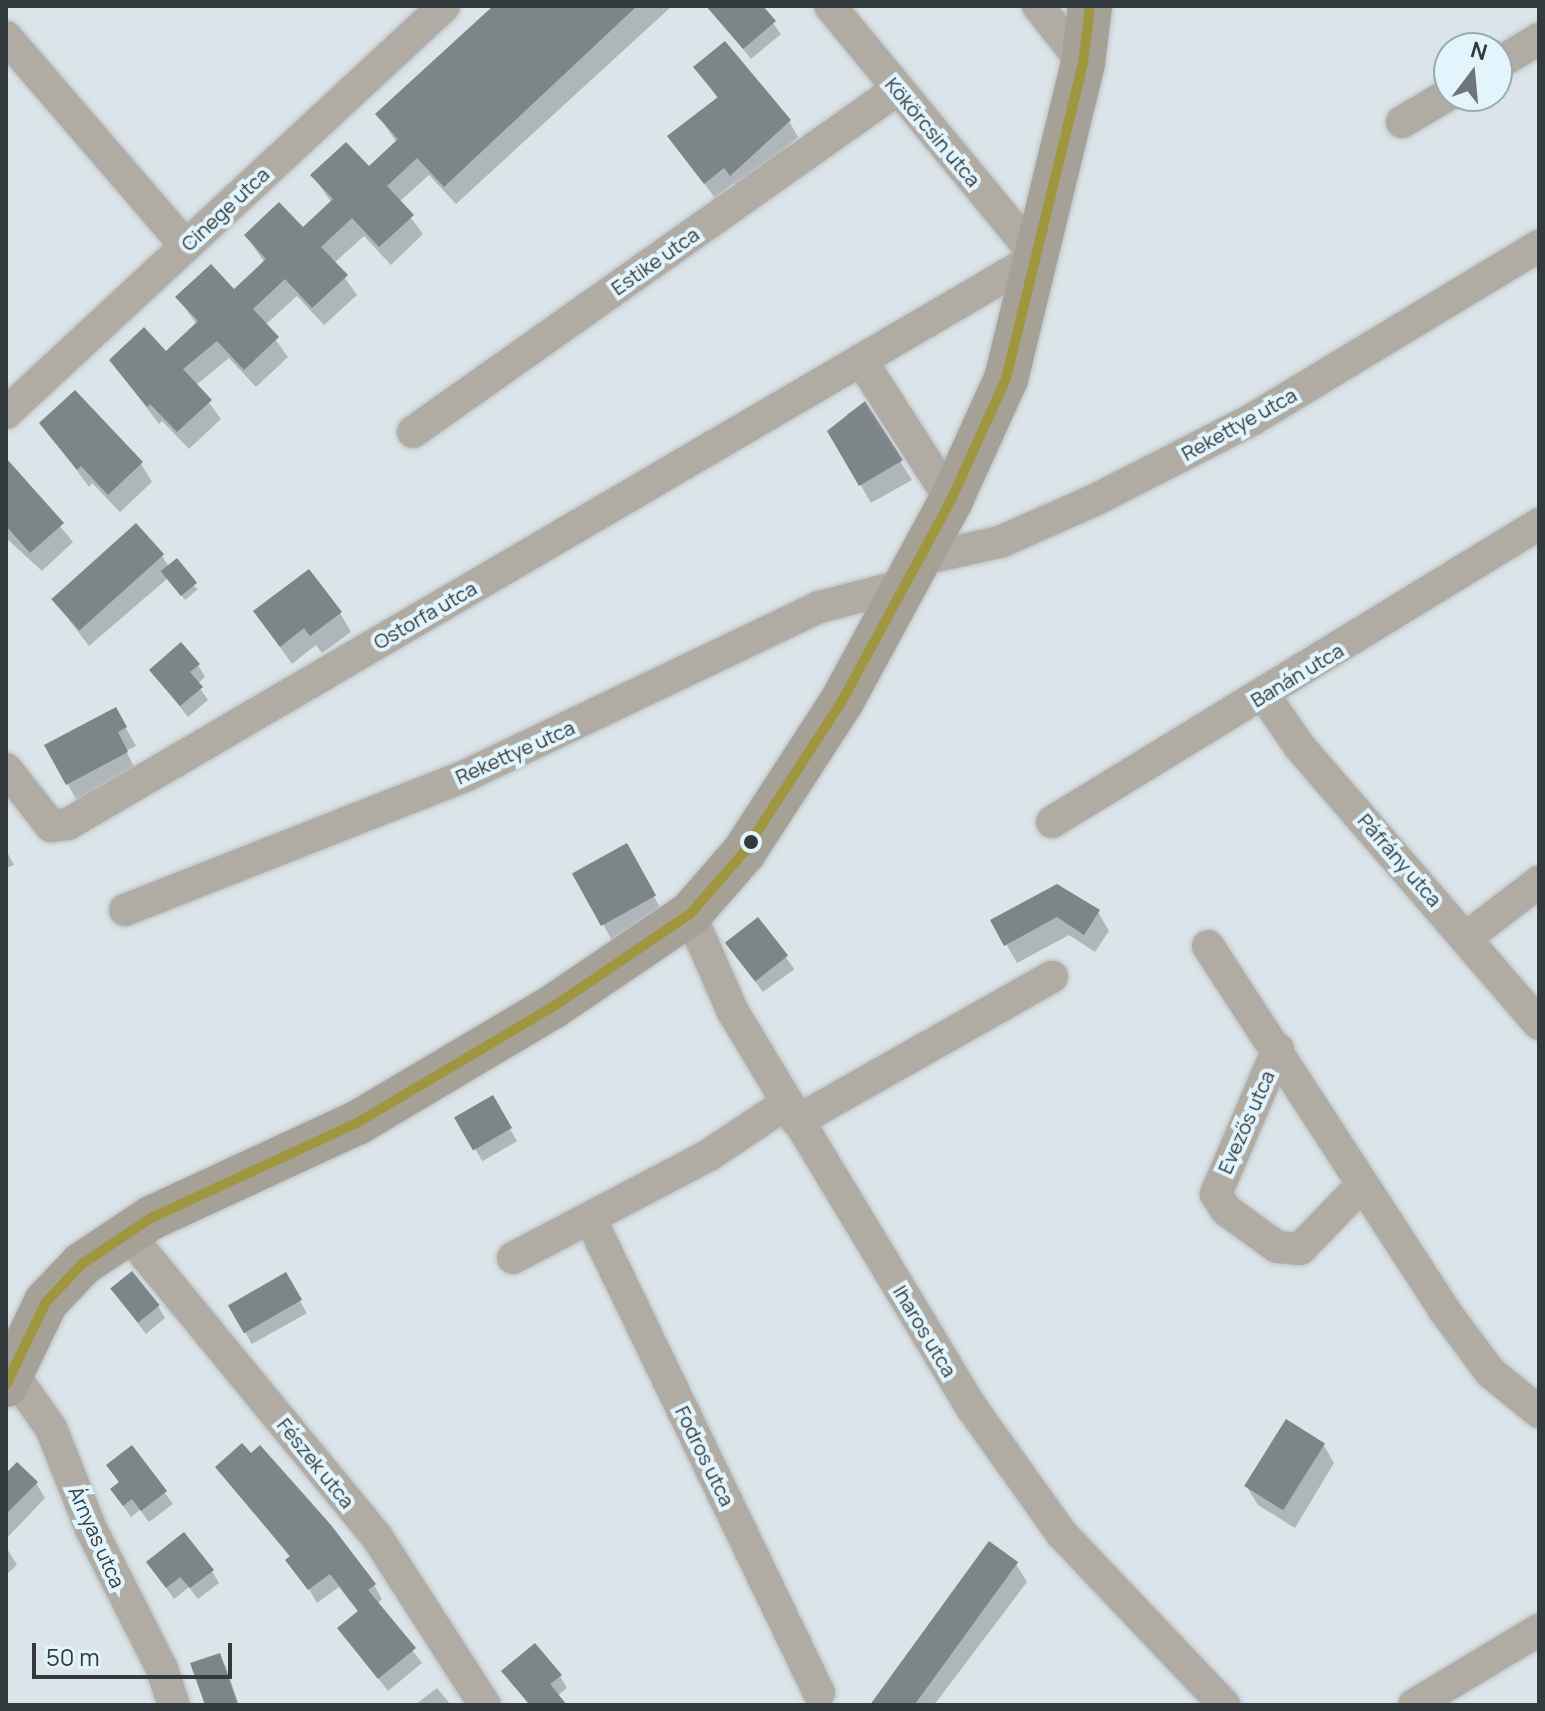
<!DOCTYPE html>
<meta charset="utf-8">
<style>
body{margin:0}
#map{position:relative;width:1545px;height:1711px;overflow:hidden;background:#dbe4e8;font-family:Manrope,sans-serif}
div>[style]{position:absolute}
.shadow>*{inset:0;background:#0003;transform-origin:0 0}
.building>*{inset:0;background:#7e8588;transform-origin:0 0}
.roads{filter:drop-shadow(0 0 2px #bac1c5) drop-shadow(0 0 2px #bac1c5)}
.street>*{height:32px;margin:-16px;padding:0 16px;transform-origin:16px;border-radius:16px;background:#b0aca4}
.secondary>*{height:44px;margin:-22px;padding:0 22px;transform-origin:22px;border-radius:22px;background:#a5a197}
.bus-1>*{height:10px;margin:-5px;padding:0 5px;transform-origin:5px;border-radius:5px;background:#a19640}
.dots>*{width:22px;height:22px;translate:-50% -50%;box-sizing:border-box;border:4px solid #e2f4fc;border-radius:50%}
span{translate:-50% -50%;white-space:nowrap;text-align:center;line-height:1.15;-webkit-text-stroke:8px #e2f4fc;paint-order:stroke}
.street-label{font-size:20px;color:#333a3d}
.frame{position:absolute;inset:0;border:8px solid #333a3d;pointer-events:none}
.north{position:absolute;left:1433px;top:32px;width:80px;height:80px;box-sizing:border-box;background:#e2f4fc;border:2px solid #9caab0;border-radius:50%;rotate:16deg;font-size:22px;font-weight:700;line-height:32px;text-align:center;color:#333a3d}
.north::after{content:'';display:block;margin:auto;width:28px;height:36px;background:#6e7679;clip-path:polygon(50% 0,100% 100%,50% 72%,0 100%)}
.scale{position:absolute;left:32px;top:1643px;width:200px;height:36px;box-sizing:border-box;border:4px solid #333a3d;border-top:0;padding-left:10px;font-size:24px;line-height:28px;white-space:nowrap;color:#333a3d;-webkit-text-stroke:6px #e2f4fc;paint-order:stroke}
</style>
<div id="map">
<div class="shadow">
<div style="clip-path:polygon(495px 6px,672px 6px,456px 204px,429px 175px,399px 202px,423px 234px,391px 265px,364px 236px,334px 263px,357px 295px,324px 325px,297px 296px,265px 325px,288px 357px,256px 387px,229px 358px,196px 385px,221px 419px,189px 449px,162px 421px,159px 424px,111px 361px,166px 354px,197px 325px,178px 298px,234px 292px,265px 263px,246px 236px,303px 230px,332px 203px,313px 176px,369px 169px,397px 143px,378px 115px)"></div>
<div style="clip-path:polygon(708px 6px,760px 6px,781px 34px,751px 59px)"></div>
<div style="clip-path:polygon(696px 67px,789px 121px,798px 137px,740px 191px,734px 183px,715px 198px,670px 137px,718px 99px)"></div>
<div style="clip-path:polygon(75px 393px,141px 464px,152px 482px,120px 512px,92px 483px,89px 487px,42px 423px)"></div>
<div style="clip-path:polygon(864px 404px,912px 480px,871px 503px,830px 432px,851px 420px,847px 414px)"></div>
<div style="clip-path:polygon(6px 461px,73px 542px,42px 571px,6px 538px)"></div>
<div style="clip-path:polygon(162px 556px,169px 567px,198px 589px,185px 600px,168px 578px,89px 646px,52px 598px)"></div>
<div style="clip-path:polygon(255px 612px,340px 613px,351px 632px,322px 653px,316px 645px,292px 664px)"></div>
<div style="clip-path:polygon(198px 665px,205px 677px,197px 684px,208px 700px,188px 717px,152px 671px)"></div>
<div style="clip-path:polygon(115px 709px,136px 746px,126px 751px,137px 772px,78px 803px,47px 746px)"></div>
<div style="left:626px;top:846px;width:79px;height:58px;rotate:61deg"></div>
<div style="clip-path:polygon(6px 850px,14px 865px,6px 868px)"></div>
<div style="clip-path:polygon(1098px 912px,1109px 931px,1095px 952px,1069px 935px,1017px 963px,993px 921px)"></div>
<div style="left:758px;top:919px;width:62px;height:39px;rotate:54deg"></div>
<div style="left:492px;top:1098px;width:50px;height:40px;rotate:60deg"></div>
<div style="left:285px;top:1274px;width:45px;height:63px;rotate:61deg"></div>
<div style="clip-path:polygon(112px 1289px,158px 1306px,165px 1318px,146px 1334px)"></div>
<div style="clip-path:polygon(1323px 1444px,1334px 1463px,1295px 1528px,1258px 1505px,1247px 1487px)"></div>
<div style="clip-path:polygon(132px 1448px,173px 1504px,149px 1522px,140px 1510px,131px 1517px,112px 1490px,120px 1484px,108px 1466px)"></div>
<div style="clip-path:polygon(217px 1467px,374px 1585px,382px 1599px,377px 1604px,422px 1663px,388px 1691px,340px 1629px,359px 1613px,339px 1587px,317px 1603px,291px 1558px)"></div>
<div style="clip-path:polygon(6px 1475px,36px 1483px,45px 1498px,6px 1539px)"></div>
<div style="clip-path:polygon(6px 1547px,17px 1565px,6px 1575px)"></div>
<div style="clip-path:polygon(148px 1562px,212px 1571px,219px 1583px,198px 1599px,189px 1587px,174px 1599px)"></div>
<div style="clip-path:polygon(1016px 1564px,1027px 1582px,934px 1705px,875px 1705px)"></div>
<div style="clip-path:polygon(219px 1655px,226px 1667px,239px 1705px,207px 1705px)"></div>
<div style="clip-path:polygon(504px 1671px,560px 1676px,567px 1688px,557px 1696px,564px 1705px,529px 1705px)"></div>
<div style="clip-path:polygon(437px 1688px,451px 1705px,415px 1705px)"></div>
</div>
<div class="building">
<div style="clip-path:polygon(493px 6px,637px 6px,444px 187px,417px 158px,387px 186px,414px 215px,379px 247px,352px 218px,321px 247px,348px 275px,312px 308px,285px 279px,253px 309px,279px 337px,244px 370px,217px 341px,183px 369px,212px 400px,177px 432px,150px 404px,147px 407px,109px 360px,144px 327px,166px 351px,198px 321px,175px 297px,211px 264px,234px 289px,266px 259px,244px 235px,279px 202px,303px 227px,333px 199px,310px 175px,346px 142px,369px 166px,398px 139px,375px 114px)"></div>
<div style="clip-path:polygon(706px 6px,763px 6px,776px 21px,743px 49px)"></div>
<div style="clip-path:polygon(725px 41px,791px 120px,730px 176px,724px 168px,704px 184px,667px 136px,718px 97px,693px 67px)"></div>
<div style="clip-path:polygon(75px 390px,143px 462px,108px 495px,81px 466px,77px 470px,39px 423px)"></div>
<div style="clip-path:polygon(865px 401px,903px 460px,859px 486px,827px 431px)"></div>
<div style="clip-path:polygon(6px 458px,64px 523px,30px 553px,6px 526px)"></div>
<div style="left:136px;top:523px;width:42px;height:114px;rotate:48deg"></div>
<div style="left:177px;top:558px;width:32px;height:21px;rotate:51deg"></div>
<div style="clip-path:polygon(309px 569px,342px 612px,310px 636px,304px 628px,280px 647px,253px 611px)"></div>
<div style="clip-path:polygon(181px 642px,200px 664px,190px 672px,203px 687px,180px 706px,149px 670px)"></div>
<div style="clip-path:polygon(116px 707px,127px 727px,118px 732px,128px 752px,66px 785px,44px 745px)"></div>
<div style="left:627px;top:843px;width:60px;height:63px;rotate:61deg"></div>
<div style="clip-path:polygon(1057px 884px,1100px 910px,1084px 935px,1057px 917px,1004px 946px,990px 920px)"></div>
<div style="left:758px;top:917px;width:49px;height:42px;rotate:52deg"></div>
<div style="left:493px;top:1095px;width:38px;height:45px;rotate:60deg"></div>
<div style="left:132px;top:1271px;width:44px;height:28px;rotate:51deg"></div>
<div style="left:286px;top:1272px;width:32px;height:67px;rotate:60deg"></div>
<div style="left:1286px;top:1419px;width:46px;height:79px;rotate:32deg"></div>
<div style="clip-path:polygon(242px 1443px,251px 1453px,260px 1445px,331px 1525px,376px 1584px,368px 1590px,416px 1648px,378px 1679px,337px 1628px,358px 1611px,330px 1574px,308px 1590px,285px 1560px,290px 1556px,215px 1467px)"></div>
<div style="clip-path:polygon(132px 1445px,167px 1491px,141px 1511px,132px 1499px,123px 1506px,110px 1489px,119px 1482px,106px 1465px)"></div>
<div style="clip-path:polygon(17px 1462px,38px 1482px,6px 1514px,6px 1473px)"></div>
<div style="clip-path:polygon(184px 1532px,214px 1570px,190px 1588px,180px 1577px,166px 1588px,146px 1562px)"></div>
<div style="left:989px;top:1541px;width:36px;height:206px;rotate:36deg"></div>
<div style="clip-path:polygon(535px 1643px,562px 1675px,550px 1684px,567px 1705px,530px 1705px,501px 1671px)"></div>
<div style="clip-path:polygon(220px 1653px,238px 1705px,205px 1705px,190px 1663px)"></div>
</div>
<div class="roads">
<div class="street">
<div style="left:1038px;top:6px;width:73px;rotate:51.7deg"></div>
<div style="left:6px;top:37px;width:276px;rotate:49.3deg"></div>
<div style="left:1497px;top:64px;width:49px;rotate:-30.8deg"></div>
<div style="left:1402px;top:122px;width:55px;rotate:-30.8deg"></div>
<div style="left:861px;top:360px;width:166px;rotate:57.3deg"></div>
<div style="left:6px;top:413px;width:598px;rotate:-42.9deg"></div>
<div style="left:413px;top:432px;width:594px;rotate:-35.27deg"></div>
<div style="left:918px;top:560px;width:84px;rotate:-12.4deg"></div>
<div style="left:1000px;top:542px;width:104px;rotate:-23.9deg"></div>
<div style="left:1095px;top:500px;width:178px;rotate:-27.1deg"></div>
<div style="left:1253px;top:419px;width:334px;rotate:-31.2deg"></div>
<div style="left:1264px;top:695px;width:62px;rotate:55.5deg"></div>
<div style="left:1299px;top:746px;width:367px;rotate:49.2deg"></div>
<div style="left:6px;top:769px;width:73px;rotate:51.7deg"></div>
<div style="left:51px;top:826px;width:17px;rotate:-7deg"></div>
<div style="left:68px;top:824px;width:1123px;rotate:-30.33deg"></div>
<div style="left:1037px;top:257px;width:325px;rotate:-129.5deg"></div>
<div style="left:1052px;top:822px;width:571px;rotate:-31.46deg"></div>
<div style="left:125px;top:910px;width:365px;rotate:-21.5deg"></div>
<div style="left:465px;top:776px;width:393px;rotate:-25.5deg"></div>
<div style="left:820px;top:607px;width:83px;rotate:-14.7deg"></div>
<div style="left:690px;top:914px;width:107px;rotate:66.3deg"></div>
<div style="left:733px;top:1012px;width:463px;rotate:58.9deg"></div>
<div style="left:972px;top:1408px;width:155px;rotate:54.5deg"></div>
<div style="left:1062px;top:1534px;width:236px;rotate:46.5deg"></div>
<div style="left:1467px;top:937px;width:91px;rotate:-37.4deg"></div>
<div style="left:1208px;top:946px;width:434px;rotate:57deg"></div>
<div style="left:1444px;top:1310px;width:77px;rotate:53.4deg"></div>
<div style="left:1490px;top:1372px;width:63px;rotate:39.2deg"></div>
<div style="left:1278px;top:1049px;width:158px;rotate:113.2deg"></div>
<div style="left:1216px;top:1194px;width:19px;rotate:58deg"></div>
<div style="left:1226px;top:1210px;width:63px;rotate:36deg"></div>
<div style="left:1277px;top:1247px;width:23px;rotate:5deg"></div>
<div style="left:1300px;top:1249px;width:86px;rotate:-45.9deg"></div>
<div style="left:797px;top:1121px;width:293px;rotate:-29.5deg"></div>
<div style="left:591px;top:1220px;width:525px;rotate:64.26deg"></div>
<div style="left:128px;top:1234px;width:392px;rotate:50.6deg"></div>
<div style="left:377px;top:1537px;width:200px;rotate:57.3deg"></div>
<div style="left:513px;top:1258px;width:221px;rotate:-27.7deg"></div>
<div style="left:709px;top:1155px;width:94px;rotate:-33.7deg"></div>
<div style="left:12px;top:1373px;width:67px;rotate:54.7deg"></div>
<div style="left:51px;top:1428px;width:109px;rotate:68.4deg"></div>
<div style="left:91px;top:1529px;width:157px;rotate:63.1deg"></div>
<div style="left:162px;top:1669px;width:38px;rotate:72deg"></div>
<div style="left:1414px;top:1705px;width:146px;rotate:-31deg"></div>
</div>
<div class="secondary">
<div style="left:6px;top:1385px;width:92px;rotate:-64.3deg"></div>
<div style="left:46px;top:1302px;width:52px;rotate:-46.5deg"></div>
<div style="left:82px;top:1264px;width:83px;rotate:-33.7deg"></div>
<div style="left:151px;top:1218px;width:227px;rotate:-24.8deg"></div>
<div style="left:357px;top:1123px;width:226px;rotate:-30.7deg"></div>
<div style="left:551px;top:1008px;width:168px;rotate:-34.1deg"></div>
<div style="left:690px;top:914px;width:82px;rotate:-48.9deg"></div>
<div style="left:744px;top:852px;width:180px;rotate:-57deg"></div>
<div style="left:842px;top:701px;width:229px;rotate:-61.5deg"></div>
<div style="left:951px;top:500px;width:133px;rotate:-65.6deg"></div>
<div style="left:1006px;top:379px;width:325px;rotate:-76.3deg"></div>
<div style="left:1083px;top:63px;width:57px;rotate:-83deg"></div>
</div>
</div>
<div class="bus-1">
<div style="left:6px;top:1385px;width:92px;rotate:-64.3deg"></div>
<div style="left:46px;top:1302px;width:52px;rotate:-46.5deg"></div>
<div style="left:82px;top:1264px;width:83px;rotate:-33.7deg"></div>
<div style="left:151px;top:1218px;width:227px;rotate:-24.8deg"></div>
<div style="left:357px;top:1123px;width:226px;rotate:-30.7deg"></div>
<div style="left:551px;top:1008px;width:168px;rotate:-34.1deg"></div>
<div style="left:690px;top:914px;width:82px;rotate:-48.9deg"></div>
<div style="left:744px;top:852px;width:180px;rotate:-57deg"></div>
<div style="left:842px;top:701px;width:229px;rotate:-61.5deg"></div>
<div style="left:951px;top:500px;width:133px;rotate:-65.6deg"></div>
<div style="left:1006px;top:379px;width:325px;rotate:-76.3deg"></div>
<div style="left:1083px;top:63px;width:57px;rotate:-83deg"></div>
</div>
<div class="dots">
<div style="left:751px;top:842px;background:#333a3d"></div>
</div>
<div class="street-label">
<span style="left:933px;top:132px;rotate:50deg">Kökörcsin utca</span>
<span style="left:225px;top:209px;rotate:-43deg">Cinege utca</span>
<span style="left:655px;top:261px;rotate:-35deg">Estike utca</span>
<span style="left:1239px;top:424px;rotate:-29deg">Rekettye utca</span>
<span style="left:425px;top:615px;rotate:-30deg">Ostorfa utca</span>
<span style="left:1297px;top:675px;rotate:-31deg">Banán utca</span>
<span style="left:515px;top:752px;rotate:-24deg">Rekettye utca</span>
<span style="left:1400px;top:860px;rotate:49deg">Páfrány utca</span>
<span style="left:1246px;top:1122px;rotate:-66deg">Evezős utca</span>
<span style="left:925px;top:1331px;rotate:59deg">Iharos utca</span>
<span style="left:705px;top:1456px;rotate:64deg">Fodros utca</span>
<span style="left:316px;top:1463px;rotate:51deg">Fészek utca</span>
<span style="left:97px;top:1537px;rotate:66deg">Árnyas utca</span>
</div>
<div class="frame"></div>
<div class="north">N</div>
<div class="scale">50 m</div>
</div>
